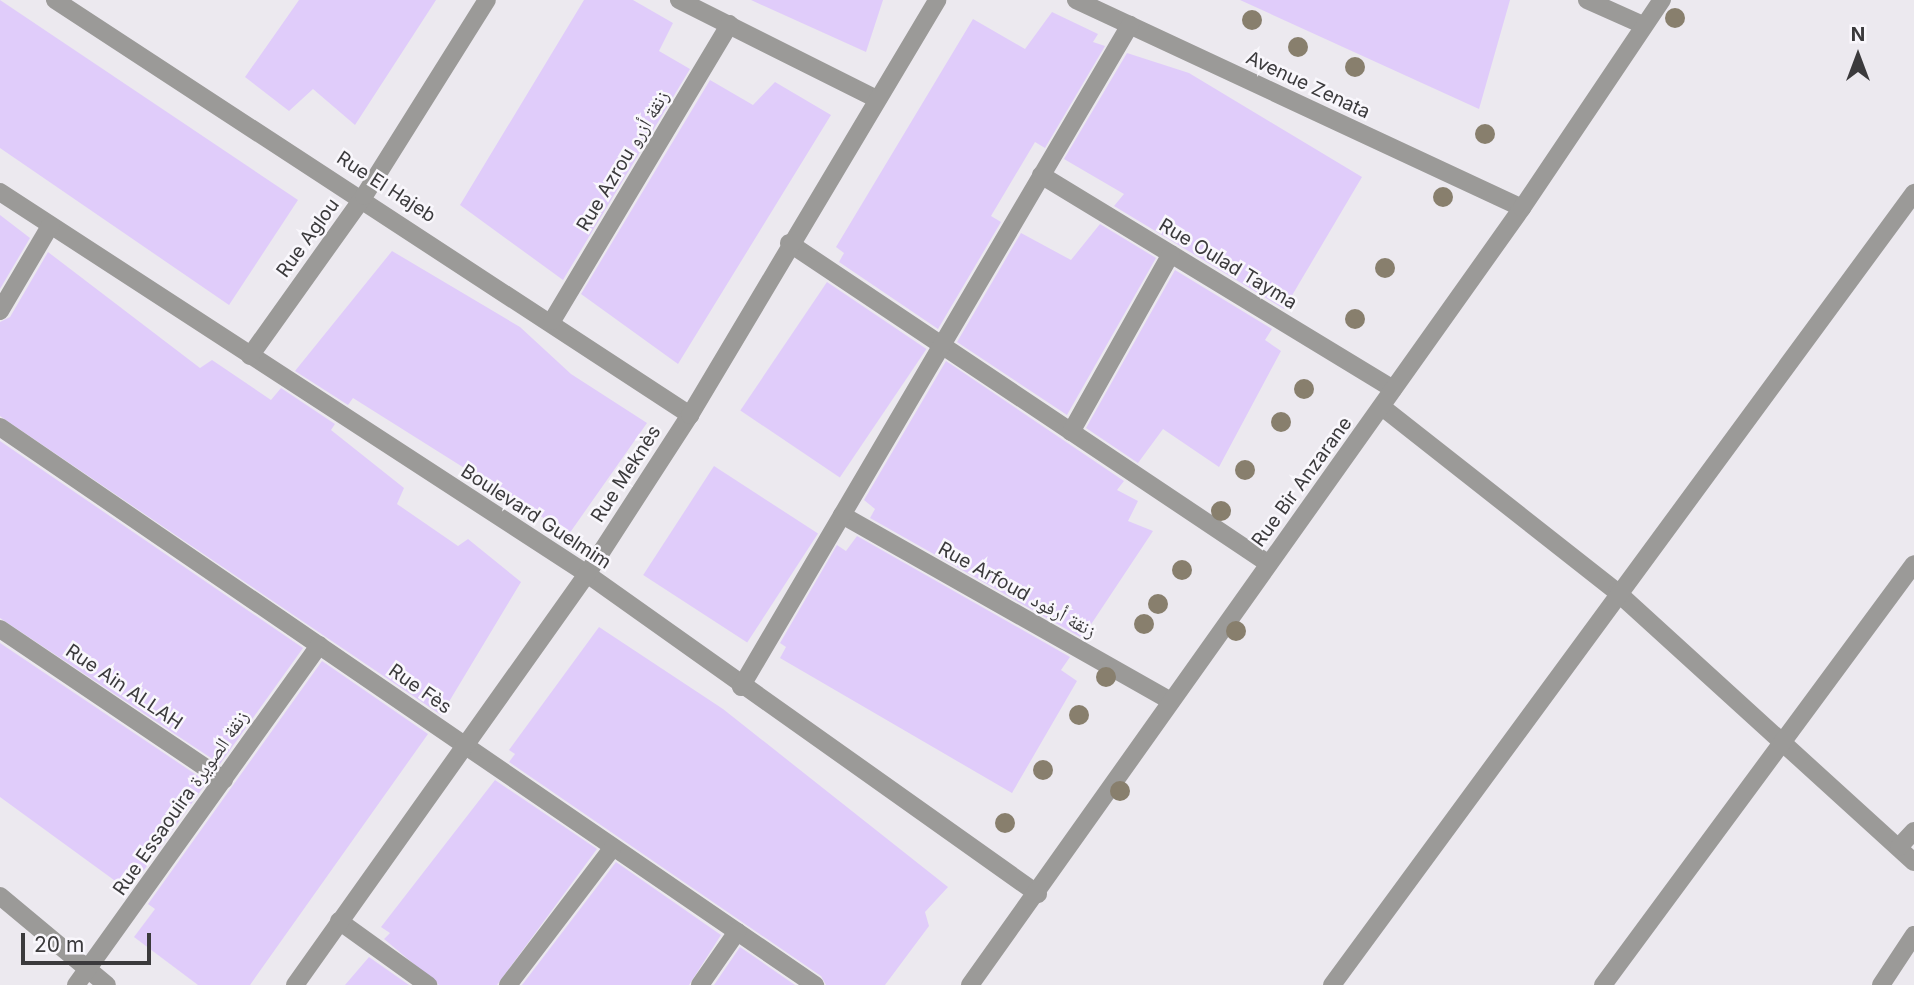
<!DOCTYPE html>
<meta charset="utf-8">
<style>
body{margin:0}
#map{position:relative;width:1914px;height:985px;overflow:hidden;background:#ece9ef;font-family:Inter,"Noto Naskh Arabic",sans-serif}
div>[style]{position:absolute}
.building>*{inset:0;background:#e0ccfa;transform-origin:0 0}
.minor>*{height:18px;margin:-9px;padding:0 9px;transform-origin:9px;border-radius:9px;background:#9b9a98}
.trees>*{width:20px;height:20px;margin:-10px;border-radius:50%;background:#887f6d}
span{translate:-50% -50%;white-space:nowrap;text-align:center;line-height:1.15;-webkit-text-stroke:5px #f9f7fc;paint-order:stroke}
.street-label{font-size:19px;color:#3b3a3c}
.north{position:absolute;left:1823px;top:21px;width:70px;height:70px;-webkit-text-stroke:5px #f9f7fc;paint-order:stroke;rotate:0deg;font-size:19px;font-weight:700;line-height:28px;text-align:center;color:#3b3a3c}
.north::after{content:'';display:block;margin:auto;width:24px;height:32px;background:#3b3a3c;clip-path:polygon(50% 0,100% 100%,50% 72%,0 100%)}
.scale{position:absolute;left:21px;top:933px;width:130px;height:32px;box-sizing:border-box;border:4px solid #3b3a3c;border-top:0;padding-left:9px;font-size:21px;line-height:24px;white-space:nowrap;color:#3b3a3c;-webkit-text-stroke:5px #f9f7fc;paint-order:stroke}
</style>
<div id="map">
<div class="building">
<div style="clip-path:polygon(0 0,298px 200px,229px 305px,0 148px)"></div>
<div style="clip-path:polygon(299px 0,436px 0,355px 125px,313px 89px,289px 111px,245px 77px)"></div>
<div style="clip-path:polygon(584px 0,633px 0,673px 23px,659px 51px,690px 69px,563px 280px,460px 205px)"></div>
<div style="clip-path:polygon(751px 0,883px 0,866px 52px)"></div>
<div style="clip-path:polygon(1240px 0,1510px 0,1479px 109px)"></div>
<div style="clip-path:polygon(1052px 12px,1098px 34px,1093px 42px,1105px 46px,1045px 148px,1035px 142px,991px 216px,1001px 222px,938px 329px,839px 262px,844px 253px,836px 247px,973px 19px,1025px 49px)"></div>
<div style="clip-path:polygon(1127px 53px,1189px 73px,1362px 177px,1284px 309px,1114px 206px,1124px 194px,1064px 159px)"></div>
<div style="clip-path:polygon(710px 80px,753px 105px,775px 82px,831px 115px,678px 364px,581px 294px)"></div>
<div style="clip-path:polygon(0 215px,30px 238px,0 289px)"></div>
<div style="clip-path:polygon(1100px 224px,1156px 258px,1067px 415px,957px 342px,1021px 233px,1071px 260px)"></div>
<div style="clip-path:polygon(392px 251px,520px 327px,571px 374px,647px 423px,569px 534px,353px 398px,348px 405px,295px 371px)"></div>
<div style="clip-path:polygon(48px 252px,200px 368px,212px 360px,271px 400px,281px 388px,335px 424px,331px 430px,404px 488px,397px 504px,458px 546px,468px 539px,521px 582px,441px 715px,0 416px,0 322px,10px 317px)"></div>
<div style="clip-path:polygon(1175px 270px,1272px 329px,1265px 340px,1281px 351px,1219px 467px,1163px 429px,1138px 463px,1086px 428px)"></div>
<div style="left:827px;top:282px;width:120px;height:155px;rotate:34deg"></div>
<div style="clip-path:polygon(946px 361px,1124px 481px,1117px 490px,1138px 501px,1128px 521px,1153px 531px,1082px 638px,870px 518px,875px 509px,864px 500px)"></div>
<div style="clip-path:polygon(0 441px,303px 648px,220px 764px,0 618px)"></div>
<div style="left:714px;top:466px;width:124px;height:130px;rotate:33deg"></div>
<div style="clip-path:polygon(857px 536px,1070px 657px,1061px 670px,1077px 681px,1012px 793px,780px 658px,786px 647px,780px 643px,837px 545px,846px 551px)"></div>
<div style="clip-path:polygon(599px 627px,723px 709px,948px 887px,925px 912px,929px 926px,885px 985px,826px 985px,821px 976px,509px 762px,515px 754px,509px 750px)"></div>
<div style="clip-path:polygon(0 643px,207px 782px,129px 891px,0 797px)"></div>
<div style="clip-path:polygon(322px 661px,428px 734px,250px 985px,198px 985px,134px 937px,155px 909px,148px 904px)"></div>
<div style="clip-path:polygon(495px 780px,597px 849px,497px 985px,439px 985px,384px 939px,390px 933px,381px 927px)"></div>
<div style="clip-path:polygon(616px 862px,721px 935px,689px 985px,522px 985px)"></div>
<div style="clip-path:polygon(740px 947px,795px 985px,714px 985px)"></div>
<div style="clip-path:polygon(369px 957px,409px 985px,345px 985px)"></div>
</div>
<div class="minor">
<div style="left:55px;top:0;width:759px;rotate:33.17deg"></div>
<div style="left:679px;top:0;width:221px;rotate:26.6deg"></div>
<div style="left:1076px;top:0;width:492px;rotate:25deg"></div>
<div style="left:1587px;top:0;width:61px;rotate:24.1deg"></div>
<div style="left:1041px;top:175px;width:412px;rotate:31.3deg"></div>
<div style="left:0;top:192px;width:700px;rotate:33.05deg"></div>
<div style="left:587px;top:574px;width:553px;rotate:35.36deg"></div>
<div style="left:789px;top:243px;width:577px;rotate:33.77deg"></div>
<div style="left:0;top:311px;width:99px;rotate:-59.5deg"></div>
<div style="left:552px;top:321px;width:346px;rotate:-59.1deg"></div>
<div style="left:250px;top:356px;width:196px;rotate:-54.5deg"></div>
<div style="left:364px;top:196px;width:231px;rotate:-57.9deg"></div>
<div style="left:1382px;top:407px;width:299px;rotate:38.2deg"></div>
<div style="left:1617px;top:592px;width:401px;rotate:42.3deg"></div>
<div style="left:0;top:427px;width:988px;rotate:34.4deg"></div>
<div style="left:1071px;top:432px;width:204px;rotate:-60.7deg"></div>
<div style="left:842px;top:515px;width:378px;rotate:29.5deg"></div>
<div style="left:0;top:629px;width:270px;rotate:34deg"></div>
<div style="left:741px;top:687px;width:768px;rotate:-59.56deg"></div>
<div style="left:1899px;top:847px;width:22px;rotate:-47deg"></div>
<div style="left:0;top:896px;width:139px;rotate:39.8deg"></div>
<div style="left:339px;top:921px;width:110px;rotate:35.7deg"></div>
<div style="left:76px;top:985px;width:418px;rotate:-54.4deg"></div>
<div style="left:295px;top:985px;width:504px;rotate:-54.61deg"></div>
<div style="left:587px;top:574px;width:189px;rotate:-57.1deg"></div>
<div style="left:690px;top:415px;width:483px;rotate:-59.2deg"></div>
<div style="left:508px;top:985px;width:173px;rotate:-52.7deg"></div>
<div style="left:700px;top:985px;width:65px;rotate:-55.1deg"></div>
<div style="left:970px;top:985px;width:953px;rotate:-54.61deg"></div>
<div style="left:1522px;top:208px;width:251px;rotate:-56.1deg"></div>
<div style="left:1332px;top:985px;width:983px;rotate:-53.69deg"></div>
<div style="left:1603px;top:985px;width:523px;rotate:-53.55deg"></div>
<div style="left:1881px;top:985px;width:60px;rotate:-56.6deg"></div>
</div>
<div class="trees">
<div style="left:1675px;top:18px"></div>
<div style="left:1252px;top:20px"></div>
<div style="left:1298px;top:47px"></div>
<div style="left:1355px;top:67px"></div>
<div style="left:1485px;top:134px"></div>
<div style="left:1443px;top:197px"></div>
<div style="left:1385px;top:268px"></div>
<div style="left:1355px;top:319px"></div>
<div style="left:1304px;top:389px"></div>
<div style="left:1281px;top:422px"></div>
<div style="left:1245px;top:470px"></div>
<div style="left:1221px;top:511px"></div>
<div style="left:1182px;top:570px"></div>
<div style="left:1158px;top:604px"></div>
<div style="left:1144px;top:624px"></div>
<div style="left:1236px;top:631px"></div>
<div style="left:1106px;top:677px"></div>
<div style="left:1079px;top:715px"></div>
<div style="left:1043px;top:770px"></div>
<div style="left:1120px;top:791px"></div>
<div style="left:1005px;top:823px"></div>
</div>
<div class="street-label">
<span style="left:1308px;top:85px;rotate:25deg">Avenue Zenata</span>
<span style="left:623px;top:161px;rotate:-59deg">Rue Azrou زنقة أزرو</span>
<span style="left:386px;top:187px;rotate:33deg">Rue El Hajeb</span>
<span style="left:308px;top:238px;rotate:-54deg">Rue Aglou</span>
<span style="left:1228px;top:264px;rotate:31deg">Rue Oulad Tayma</span>
<span style="left:626px;top:474px;rotate:-57deg">Rue Meknès</span>
<span style="left:1302px;top:482px;rotate:-54deg">Rue Bir Anzarane</span>
<span style="left:536px;top:517px;rotate:33deg">Boulevard Guelmim</span>
<span style="left:1017px;top:590px;rotate:29deg">Rue Arfoud زنقة أرفود</span>
<span style="left:124px;top:687px;rotate:34deg">Rue Ain ALLAH</span>
<span style="left:420px;top:689px;rotate:35deg">Rue Fès</span>
<span style="left:181px;top:803px;rotate:-55deg">Rue Essaouira زنقة الصويرة</span>
</div>
<div class="north">N</div>
<div class="scale">20 m</div>
</div>
